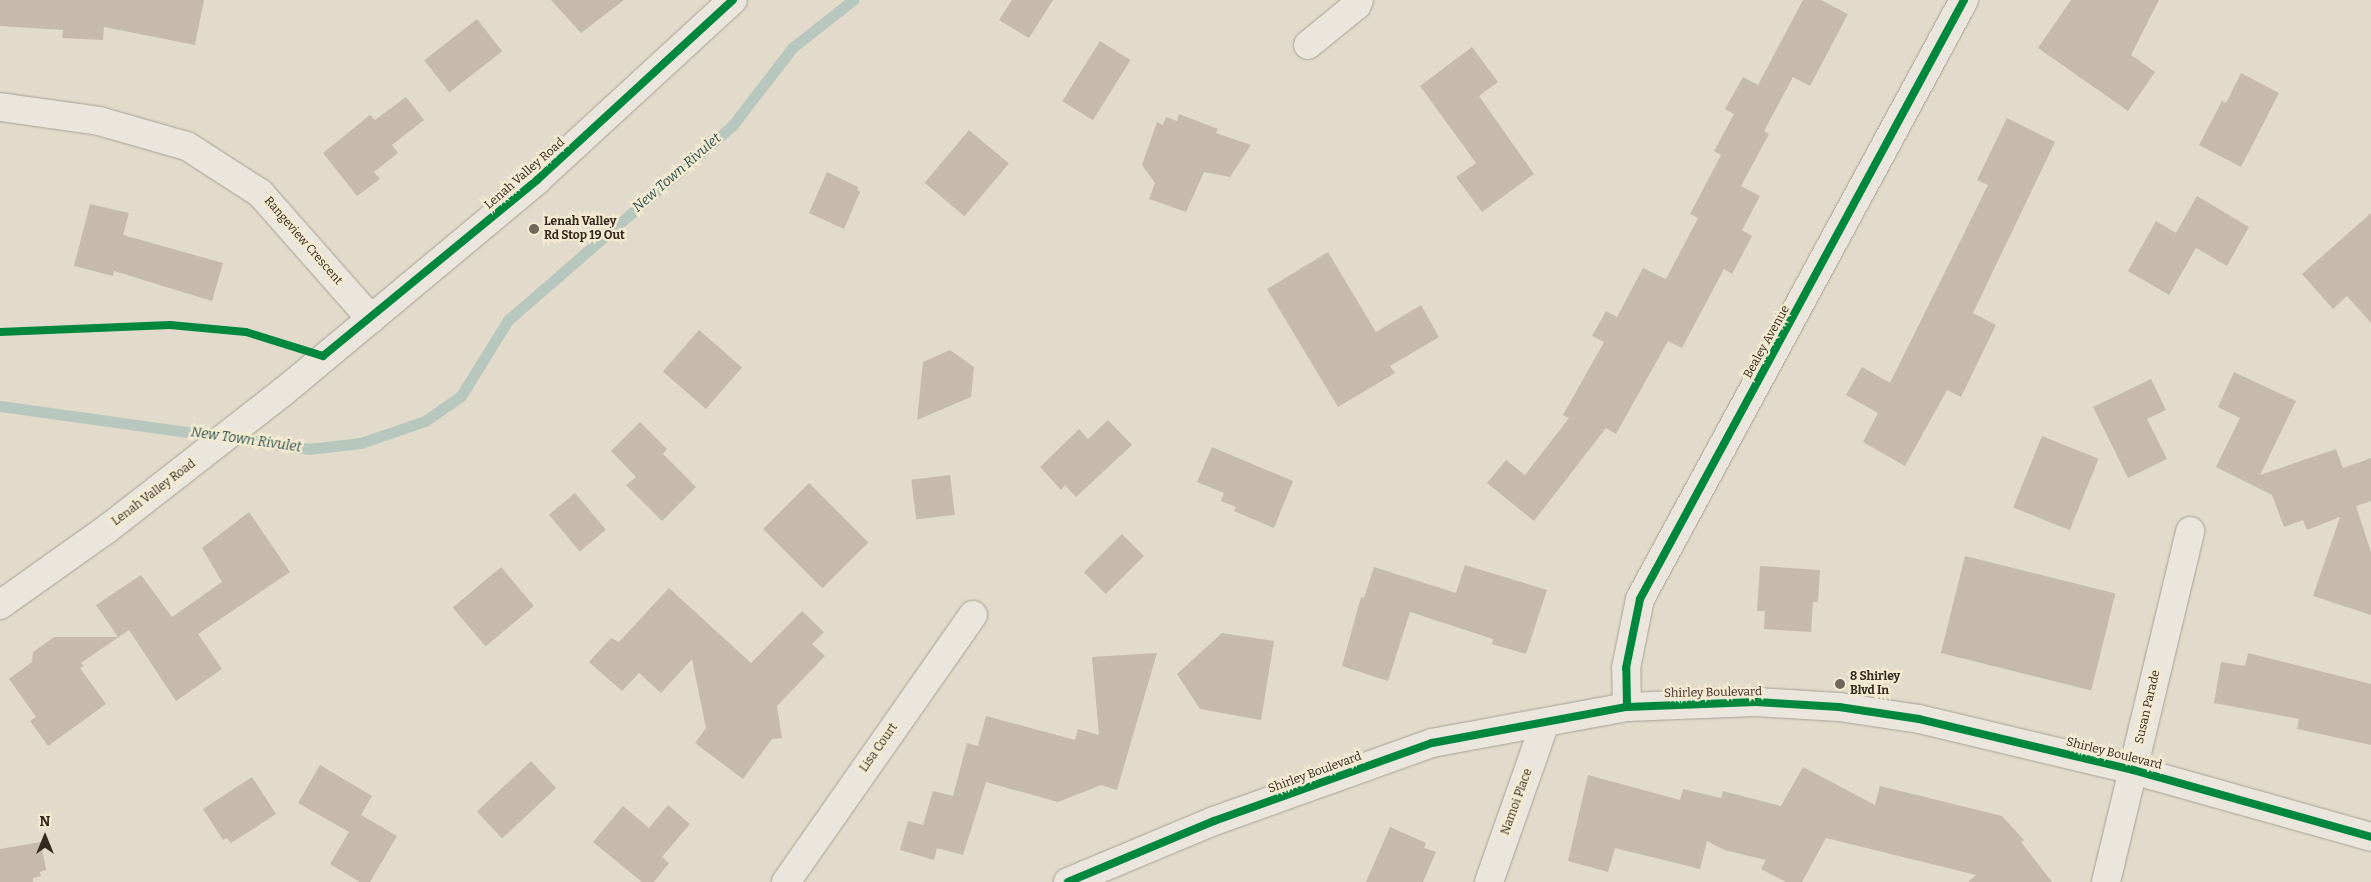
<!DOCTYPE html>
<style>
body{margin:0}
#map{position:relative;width:2371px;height:882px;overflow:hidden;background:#e2dbcb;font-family:Bitter,serif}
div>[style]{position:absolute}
.stream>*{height:11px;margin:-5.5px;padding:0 5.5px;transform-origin:5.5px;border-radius:5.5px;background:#b7c7bd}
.building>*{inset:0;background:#c5baac;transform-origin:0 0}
.roads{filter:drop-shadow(0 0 1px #a7a095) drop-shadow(0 0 1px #a7a095)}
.minor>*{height:28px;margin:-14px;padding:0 14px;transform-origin:14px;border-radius:14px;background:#eae6dd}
.cycleway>*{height:8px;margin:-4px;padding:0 4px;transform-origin:4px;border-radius:4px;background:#00873e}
.dots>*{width:14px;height:14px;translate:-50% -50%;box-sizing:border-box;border:2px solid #f3ead1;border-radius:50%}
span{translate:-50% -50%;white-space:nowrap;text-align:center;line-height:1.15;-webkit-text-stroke:4.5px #f3ead1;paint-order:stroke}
.street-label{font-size:12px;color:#34291e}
.poi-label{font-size:12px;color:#34291e;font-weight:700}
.left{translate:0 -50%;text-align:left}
.water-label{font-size:14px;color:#2e5351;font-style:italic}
.north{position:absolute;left:20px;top:812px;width:50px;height:50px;-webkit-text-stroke:4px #f3ead1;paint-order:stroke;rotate:0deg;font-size:14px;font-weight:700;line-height:20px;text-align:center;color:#34291e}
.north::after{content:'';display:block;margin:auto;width:18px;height:22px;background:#34291e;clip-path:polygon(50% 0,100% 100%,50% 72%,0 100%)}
</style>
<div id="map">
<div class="stream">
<div style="left:0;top:406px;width:311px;rotate:7.9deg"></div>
<div style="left:308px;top:449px;width:53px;rotate:-6.5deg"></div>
<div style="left:361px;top:443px;width:68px;rotate:-19deg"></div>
<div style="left:425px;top:421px;width:44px;rotate:-34.8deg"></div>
<div style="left:461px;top:396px;width:89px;rotate:-58.3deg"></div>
<div style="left:508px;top:320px;width:296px;rotate:-40.9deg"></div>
<div style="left:732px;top:126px;width:98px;rotate:-52.4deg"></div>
<div style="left:792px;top:48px;width:78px;rotate:-38.2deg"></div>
</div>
<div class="building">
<div style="clip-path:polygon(0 0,204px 0,195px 45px,104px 27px,103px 40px,62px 38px,63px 30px,0 26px)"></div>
<div style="clip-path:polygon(551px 0,624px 0,581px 33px)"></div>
<div style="clip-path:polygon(1012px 0,1053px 0,1029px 38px,999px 20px)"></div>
<div style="clip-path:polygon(1803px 0,1821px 0,1848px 14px,1810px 86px,1793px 77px,1764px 131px,1769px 134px,1741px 186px,1760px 196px,1742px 230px,1752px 236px,1732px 274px,1724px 269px,1682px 348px,1668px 341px,1616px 434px,1606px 428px,1534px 521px,1487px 483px,1506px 460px,1525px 475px,1569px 418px,1563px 415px,1604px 342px,1592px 336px,1606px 311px,1617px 317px,1643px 268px,1666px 279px,1698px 218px,1690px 214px,1721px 155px,1714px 151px,1734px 114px,1725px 109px,1743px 77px,1758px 85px)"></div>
<div style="clip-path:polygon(2071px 0,2159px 0,2131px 55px,2155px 72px,2128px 111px,2038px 48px)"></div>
<div style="left:477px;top:19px;width:41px;height:67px;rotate:52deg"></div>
<div style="left:1100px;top:41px;width:36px;height:71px;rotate:32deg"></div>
<div style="clip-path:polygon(1472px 47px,1498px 82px,1479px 96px,1534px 174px,1482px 212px,1456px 177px,1476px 163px,1420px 86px)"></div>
<div style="clip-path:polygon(2241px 73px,2279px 93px,2241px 167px,2199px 145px,2222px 101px,2226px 103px)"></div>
<div style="clip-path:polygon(406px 97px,424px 120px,392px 145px,398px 153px,374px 172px,380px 179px,357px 196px,323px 153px,370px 115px,375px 120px)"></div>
<div style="clip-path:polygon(1179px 114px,1218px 129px,1216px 133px,1251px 145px,1230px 177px,1204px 172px,1186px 212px,1149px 199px,1155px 183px,1142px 165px,1157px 122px,1163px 125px,1166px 117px,1177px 121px)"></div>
<div style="clip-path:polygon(2007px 118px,2055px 142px,1973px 313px,1996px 325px,1961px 397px,1947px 390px,1905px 466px,1863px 442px,1878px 413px,1846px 395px,1862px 367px,1890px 383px,1988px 185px,1977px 180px)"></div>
<div style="left:969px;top:130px;width:52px;height:69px;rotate:40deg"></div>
<div style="clip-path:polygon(827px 172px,858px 187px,857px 190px,860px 192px,844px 229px,809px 213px)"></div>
<div style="clip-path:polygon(2197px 196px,2249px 227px,2227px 266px,2196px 248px,2169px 295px,2128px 271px,2156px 221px,2176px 233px)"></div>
<div style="clip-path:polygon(90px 204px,129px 213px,123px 235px,223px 263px,212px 301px,114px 271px,113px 276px,74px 266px)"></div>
<div style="clip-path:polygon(2371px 213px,2371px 323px,2347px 296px,2333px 309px,2302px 274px)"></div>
<div style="clip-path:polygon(1328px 252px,1376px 332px,1421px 305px,1439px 337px,1390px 366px,1395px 373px,1338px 407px,1267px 289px)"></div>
<div style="left:699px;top:330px;width:57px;height:55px;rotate:41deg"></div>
<div style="clip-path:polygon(950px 350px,974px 367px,971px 397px,917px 420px,923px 362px)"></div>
<div style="clip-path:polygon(2234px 372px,2296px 401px,2260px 475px,2336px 449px,2343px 468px,2371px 458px,2371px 501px,2356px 506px,2371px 552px,2371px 615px,2313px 596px,2340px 517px,2307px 530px,2303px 520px,2284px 527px,2272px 495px,2216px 467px,2240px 418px,2218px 407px)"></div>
<div style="clip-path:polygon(2151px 379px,2166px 410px,2147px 419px,2167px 459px,2128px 478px,2093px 407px)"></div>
<div style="clip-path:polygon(1108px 420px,1132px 445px,1076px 497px,1065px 485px,1061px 490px,1040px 467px,1079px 429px,1088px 439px)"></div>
<div style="clip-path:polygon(640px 422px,667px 449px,663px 454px,696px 487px,662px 521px,626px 485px,636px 477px,611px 451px)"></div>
<div style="left:2042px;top:436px;width:61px;height:77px;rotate:22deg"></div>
<div style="clip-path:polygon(1212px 447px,1293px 481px,1274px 528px,1234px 511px,1236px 507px,1221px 501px,1224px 493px,1197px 482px)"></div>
<div style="left:950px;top:475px;width:40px;height:39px;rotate:83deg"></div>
<div style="left:809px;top:483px;width:84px;height:65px;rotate:45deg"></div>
<div style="left:575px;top:493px;width:48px;height:34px;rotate:50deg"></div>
<div style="clip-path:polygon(249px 512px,290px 572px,198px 634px,222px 669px,176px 701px,129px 630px,81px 663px,84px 666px,80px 668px,106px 704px,48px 746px,30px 721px,36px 717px,9px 679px,32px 662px,33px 652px,54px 637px,118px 637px,96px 605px,141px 575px,172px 617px,222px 582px,202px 548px)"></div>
<div style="left:1122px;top:534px;width:31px;height:54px;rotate:45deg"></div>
<div style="left:1965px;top:556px;width:155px;height:100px;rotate:14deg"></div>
<div style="clip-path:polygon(1465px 565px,1547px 590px,1526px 654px,1492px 644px,1493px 639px,1410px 612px,1388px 681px,1342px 666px,1361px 597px,1364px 598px,1374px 567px,1456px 593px)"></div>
<div style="clip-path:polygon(1760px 566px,1820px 570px,1818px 602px,1813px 602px,1811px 632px,1764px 629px,1765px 611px,1757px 611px)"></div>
<div style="left:501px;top:567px;width:51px;height:63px;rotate:50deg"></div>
<div style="clip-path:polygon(669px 588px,751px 663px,802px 611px,824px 632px,812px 644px,825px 656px,777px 706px,782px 738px,772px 739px,743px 779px,695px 743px,706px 728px,692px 659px,661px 693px,639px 673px,622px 691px,589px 662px,611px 638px,619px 642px)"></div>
<div style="clip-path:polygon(1222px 633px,1274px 641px,1261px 720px,1200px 709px,1177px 674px)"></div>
<div style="clip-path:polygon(1157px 653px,1117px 790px,1101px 785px,1058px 802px,986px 782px,963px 855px,937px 848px,934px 860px,900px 850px,908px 821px,923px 825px,933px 791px,953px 796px,967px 743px,978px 746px,986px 716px,1075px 740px,1078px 729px,1099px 735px,1092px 657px)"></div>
<div style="clip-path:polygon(2248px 653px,2371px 684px,2371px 745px,2297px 729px,2299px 719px,2214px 703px,2221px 662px,2245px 666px)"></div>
<div style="left:531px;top:761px;width:37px;height:74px;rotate:47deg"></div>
<div style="clip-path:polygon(320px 765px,372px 796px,361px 815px,397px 836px,370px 882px,360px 882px,330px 864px,349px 832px,298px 803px)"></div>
<div style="clip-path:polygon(1803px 767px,1875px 805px,1880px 786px,2002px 816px,2024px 840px,2021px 842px,2052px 882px,1968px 882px,1976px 875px,1826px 838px,1802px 882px,1786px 882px,1761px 869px,1766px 860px,1724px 850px,1707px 841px,1700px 869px,1615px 848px,1608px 872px,1568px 861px,1588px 775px,1680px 800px,1683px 789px,1721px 798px,1723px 791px,1781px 806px)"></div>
<div style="clip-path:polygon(252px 777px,276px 814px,231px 843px,227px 838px,223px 840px,203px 809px)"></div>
<div style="clip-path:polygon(668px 805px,690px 824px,662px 857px,669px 863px,654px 882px,642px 882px,593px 842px,623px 806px,649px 828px)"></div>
<div style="clip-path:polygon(1390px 827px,1426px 843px,1424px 848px,1436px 852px,1423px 882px,1366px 882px)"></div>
<div style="clip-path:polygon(41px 842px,46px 870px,40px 872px,41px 876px,33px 878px,33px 882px,0 882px,0 849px)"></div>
</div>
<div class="roads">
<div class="minor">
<div style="left:1308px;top:45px;width:63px;rotate:-39.2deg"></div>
<div style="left:1357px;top:5px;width:5px;rotate:-68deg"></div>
<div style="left:0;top:107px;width:100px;rotate:8deg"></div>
<div style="left:99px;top:121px;width:91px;rotate:15.9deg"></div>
<div style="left:187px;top:146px;width:87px;rotate:32.8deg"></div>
<div style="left:260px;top:193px;width:168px;rotate:48.6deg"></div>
<div style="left:0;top:605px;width:131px;rotate:-35.4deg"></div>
<div style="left:107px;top:529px;width:223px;rotate:-37.9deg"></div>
<div style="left:283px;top:392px;width:331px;rotate:-39.8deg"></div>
<div style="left:537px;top:180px;width:266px;rotate:-42.6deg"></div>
<div style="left:1627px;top:707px;width:39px;rotate:-91deg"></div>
<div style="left:1626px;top:668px;width:70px;rotate:-78.5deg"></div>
<div style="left:1640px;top:599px;width:681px;rotate:-61.59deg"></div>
<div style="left:786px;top:882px;width:326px;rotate:-55deg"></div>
<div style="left:1068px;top:882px;width:158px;rotate:-22.7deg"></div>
<div style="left:1214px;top:821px;width:232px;rotate:-19.7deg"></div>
<div style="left:1432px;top:743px;width:198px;rotate:-10.5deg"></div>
<div style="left:1627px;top:707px;width:129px;rotate:-2.2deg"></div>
<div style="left:1756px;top:702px;width:83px;rotate:3.4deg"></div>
<div style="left:1839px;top:707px;width:81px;rotate:8.5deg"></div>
<div style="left:1919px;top:719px;width:220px;rotate:13.4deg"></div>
<div style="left:2133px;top:770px;width:247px;rotate:15.7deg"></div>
<div style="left:1489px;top:882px;width:169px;rotate:-70.6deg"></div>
<div style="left:2106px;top:882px;width:361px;rotate:-76.5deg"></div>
</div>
</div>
<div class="cycleway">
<div style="left:0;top:332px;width:170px;rotate:-2.4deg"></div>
<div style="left:170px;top:325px;width:76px;rotate:5.3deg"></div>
<div style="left:246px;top:332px;width:81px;rotate:17.3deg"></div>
<div style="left:323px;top:356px;width:277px;rotate:-39.4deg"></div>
<div style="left:537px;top:180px;width:266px;rotate:-42.6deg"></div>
<div style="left:1627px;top:707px;width:39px;rotate:-91deg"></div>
<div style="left:1626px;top:668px;width:70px;rotate:-78.5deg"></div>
<div style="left:1640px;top:599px;width:681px;rotate:-61.59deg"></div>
<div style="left:1068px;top:882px;width:158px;rotate:-22.7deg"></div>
<div style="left:1214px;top:821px;width:232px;rotate:-19.7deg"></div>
<div style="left:1432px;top:743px;width:198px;rotate:-10.5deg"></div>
<div style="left:1627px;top:707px;width:129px;rotate:-2.2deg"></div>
<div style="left:1756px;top:702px;width:83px;rotate:3.4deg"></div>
<div style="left:1839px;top:707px;width:81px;rotate:8.5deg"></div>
<div style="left:1919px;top:719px;width:220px;rotate:13.4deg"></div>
<div style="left:2133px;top:770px;width:247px;rotate:15.7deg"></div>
</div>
<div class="dots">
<div style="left:534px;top:229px;background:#71675b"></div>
<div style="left:1840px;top:684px;background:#71675b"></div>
</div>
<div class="street-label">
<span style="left:525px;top:174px;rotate:-41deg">Lenah Valley Road</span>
<span style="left:303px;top:241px;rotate:49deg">Rangeview Crescent</span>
<span style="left:1767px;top:342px;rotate:-61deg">Bealey Avenue</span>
<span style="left:154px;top:493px;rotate:-37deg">Lenah Valley Road</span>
<span style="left:1713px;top:693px;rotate:-1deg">Shirley Boulevard</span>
<span style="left:2148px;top:707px;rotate:-77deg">Susan Parade</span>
<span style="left:879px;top:748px;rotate:-55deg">Lisa Court</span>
<span style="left:2114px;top:754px;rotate:14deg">Shirley Boulevard</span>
<span style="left:1315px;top:773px;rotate:-20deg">Shirley Boulevard</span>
<span style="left:1517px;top:802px;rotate:-70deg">Namoi Place</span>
</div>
<div class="poi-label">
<span class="left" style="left:544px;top:229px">Lenah Valley<br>Rd Stop 19 Out</span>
<span class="left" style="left:1850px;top:684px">8 Shirley<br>Blvd In</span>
</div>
<div class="water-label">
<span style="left:677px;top:173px;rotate:-41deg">New Town Rivulet</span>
<span style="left:246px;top:440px;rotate:8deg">New Town Rivulet</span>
</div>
<div class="north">N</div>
</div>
